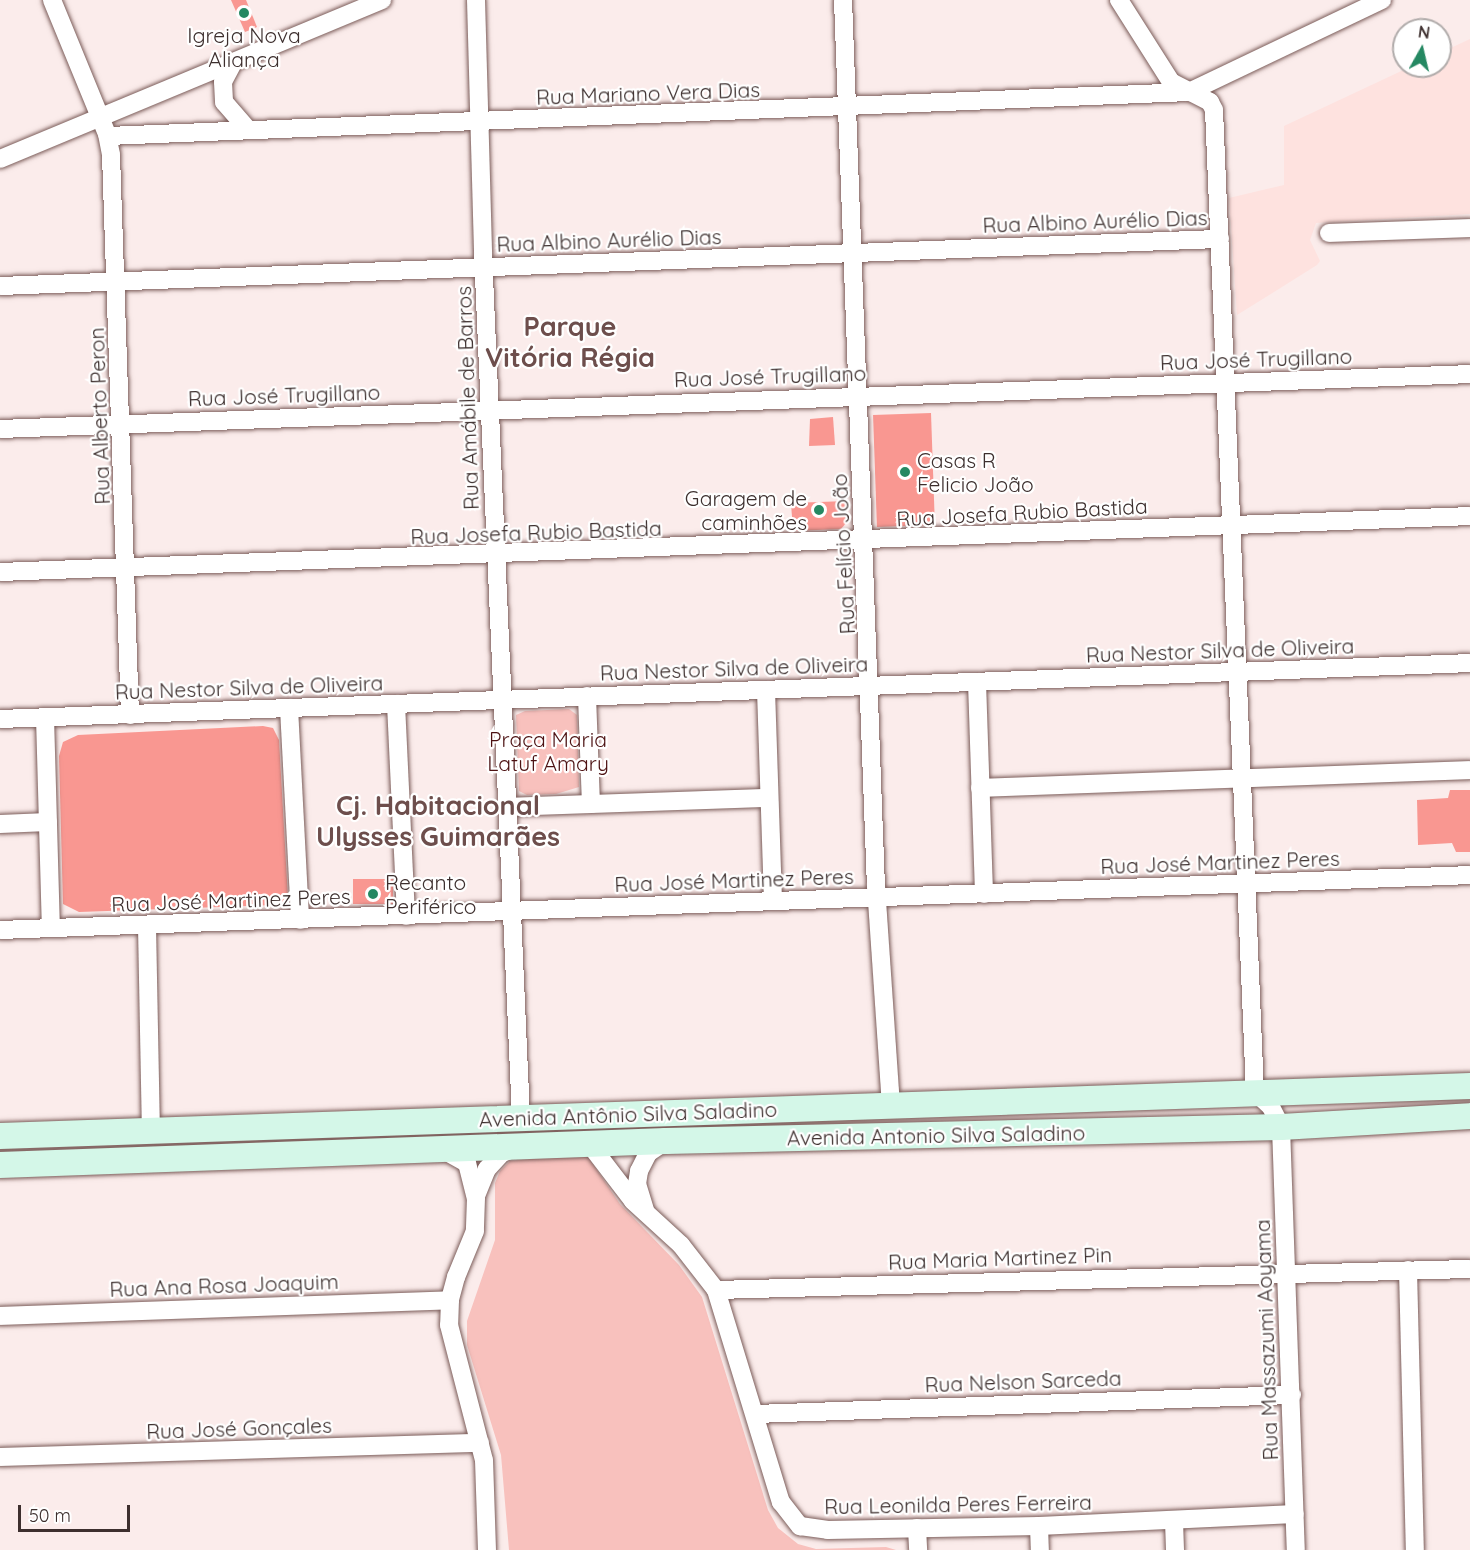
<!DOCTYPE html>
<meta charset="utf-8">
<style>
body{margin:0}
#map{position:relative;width:1470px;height:1550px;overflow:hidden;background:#fbeceb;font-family:Quicksand,sans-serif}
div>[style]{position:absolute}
.built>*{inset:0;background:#fee2df}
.green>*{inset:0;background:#f8c1bd}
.building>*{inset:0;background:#f99791;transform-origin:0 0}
.roads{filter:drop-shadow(0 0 2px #7b5c59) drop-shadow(0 0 2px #7b5c59)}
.minor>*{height:18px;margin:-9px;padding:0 9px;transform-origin:9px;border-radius:9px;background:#fff}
.secondary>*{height:26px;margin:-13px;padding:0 13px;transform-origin:13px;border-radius:13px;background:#d4f7e8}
.dots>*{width:16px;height:16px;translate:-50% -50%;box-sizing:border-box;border:3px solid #fff;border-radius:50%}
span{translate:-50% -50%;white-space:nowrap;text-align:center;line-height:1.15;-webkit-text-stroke:4.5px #fff;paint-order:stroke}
.poi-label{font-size:21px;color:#3d2f2e}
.left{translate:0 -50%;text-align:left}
.right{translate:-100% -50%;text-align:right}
.street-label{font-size:21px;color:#3d2f2e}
.park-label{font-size:21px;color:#4c1112}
.district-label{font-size:27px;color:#6d4e4c;font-weight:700}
.north{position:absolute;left:1392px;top:18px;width:60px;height:60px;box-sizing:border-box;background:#fff;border:2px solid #b1acab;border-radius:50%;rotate:8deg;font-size:16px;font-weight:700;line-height:24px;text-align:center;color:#3d2f2e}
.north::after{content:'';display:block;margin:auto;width:21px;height:27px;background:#258862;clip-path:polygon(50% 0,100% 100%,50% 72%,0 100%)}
.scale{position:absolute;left:18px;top:1505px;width:112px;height:27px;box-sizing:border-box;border:3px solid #3d2f2e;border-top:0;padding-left:8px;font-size:18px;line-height:21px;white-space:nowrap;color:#3d2f2e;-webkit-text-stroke:4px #fff;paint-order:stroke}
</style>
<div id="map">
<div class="built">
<div style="clip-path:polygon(1470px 39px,1470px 214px,1316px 223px,1310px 240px,1320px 261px,1317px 265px,1237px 315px,1229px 198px,1284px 185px,1284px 126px,1412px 66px,1440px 66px,1440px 53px)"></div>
</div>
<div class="green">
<div style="clip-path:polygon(569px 709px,577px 715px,579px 787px,556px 794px,527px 795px,519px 791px,516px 715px,525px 711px)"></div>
<div style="clip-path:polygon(586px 1154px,620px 1204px,679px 1265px,702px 1297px,768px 1510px,778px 1528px,798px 1544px,816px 1549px,886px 1547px,896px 1550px,509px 1550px,501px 1455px,467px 1345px,467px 1321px,495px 1240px,495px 1183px,500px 1171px,510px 1161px)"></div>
</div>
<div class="building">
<div style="clip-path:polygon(231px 0,246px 0,257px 27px,245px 32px)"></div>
<div style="left:931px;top:413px;width:112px;height:58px;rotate:88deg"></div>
<div style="clip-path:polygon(833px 417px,835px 445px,809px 446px,810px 419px)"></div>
<div style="clip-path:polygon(847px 501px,847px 522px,841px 529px,793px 531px,791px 503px)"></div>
<div style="clip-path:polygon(263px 726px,273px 728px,279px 740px,288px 898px,277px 905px,79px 912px,63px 904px,59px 756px,63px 742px,78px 735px)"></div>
<div style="clip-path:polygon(1450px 790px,1470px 790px,1470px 852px,1456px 852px,1452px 843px,1418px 845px,1417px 800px,1448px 798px)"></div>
<div style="left:393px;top:879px;width:25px;height:40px;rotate:90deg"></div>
</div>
<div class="roads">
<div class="minor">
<div style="left:52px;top:0;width:145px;rotate:67.7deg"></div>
<div style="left:107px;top:134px;width:21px;rotate:79deg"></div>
<div style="left:111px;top:155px;width:560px;rotate:88.06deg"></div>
<div style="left:476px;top:0;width:254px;rotate:88.4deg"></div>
<div style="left:483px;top:254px;width:865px;rotate:87.48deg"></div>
<div style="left:843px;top:0;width:887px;rotate:87.87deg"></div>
<div style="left:876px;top:886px;width:220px;rotate:86.1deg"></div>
<div style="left:1119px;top:0;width:97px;rotate:57.6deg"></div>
<div style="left:1171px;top:82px;width:44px;rotate:27.1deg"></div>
<div style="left:1210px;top:102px;width:9px;rotate:63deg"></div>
<div style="left:1214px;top:110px;width:983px;rotate:87.61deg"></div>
<div style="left:1255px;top:1092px;width:22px;rotate:43deg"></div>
<div style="left:1271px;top:1107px;width:22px;rotate:63deg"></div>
<div style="left:1281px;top:1127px;width:423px;rotate:88deg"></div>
<div style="left:233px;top:63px;width:21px;rotate:118deg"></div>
<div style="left:223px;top:82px;width:20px;rotate:87deg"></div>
<div style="left:224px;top:102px;width:37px;rotate:49deg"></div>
<div style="left:108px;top:136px;width:1082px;rotate:-2.33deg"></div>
<div style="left:1189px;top:92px;width:214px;rotate:-25.5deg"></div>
<div style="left:0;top:159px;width:414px;rotate:-22.6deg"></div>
<div style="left:1329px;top:233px;width:141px;rotate:-2deg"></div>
<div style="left:0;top:286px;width:1221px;rotate:-2.21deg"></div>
<div style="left:0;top:429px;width:1471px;rotate:-2.14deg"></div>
<div style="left:0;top:572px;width:1471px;rotate:-2.18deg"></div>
<div style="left:977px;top:682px;width:212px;rotate:88.1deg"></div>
<div style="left:766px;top:690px;width:211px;rotate:88.1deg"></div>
<div style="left:587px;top:696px;width:108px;rotate:87.9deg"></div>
<div style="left:396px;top:704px;width:212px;rotate:87.3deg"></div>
<div style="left:289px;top:708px;width:212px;rotate:87deg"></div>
<div style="left:45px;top:717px;width:211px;rotate:88.4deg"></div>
<div style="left:0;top:719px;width:1471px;rotate:-2.18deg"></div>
<div style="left:980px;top:788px;width:490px;rotate:-2.1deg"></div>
<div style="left:507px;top:807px;width:262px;rotate:-2deg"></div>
<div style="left:0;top:824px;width:48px;rotate:-2.4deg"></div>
<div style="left:147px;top:926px;width:204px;rotate:88.9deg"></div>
<div style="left:0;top:930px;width:1471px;rotate:-2.14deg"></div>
<div style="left:591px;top:1146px;width:69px;rotate:52.6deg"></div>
<div style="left:633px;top:1201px;width:65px;rotate:42.5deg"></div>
<div style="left:681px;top:1245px;width:57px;rotate:52.1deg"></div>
<div style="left:716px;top:1290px;width:222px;rotate:73deg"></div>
<div style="left:781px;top:1502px;width:31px;rotate:52deg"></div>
<div style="left:800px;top:1526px;width:28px;rotate:8deg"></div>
<div style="left:828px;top:1530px;width:211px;rotate:-1.1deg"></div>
<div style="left:1039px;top:1526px;width:256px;rotate:-2.7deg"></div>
<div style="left:445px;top:1151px;width:25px;rotate:29deg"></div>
<div style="left:467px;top:1163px;width:36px;rotate:76deg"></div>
<div style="left:476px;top:1198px;width:33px;rotate:92deg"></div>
<div style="left:475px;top:1231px;width:50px;rotate:112.4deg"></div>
<div style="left:456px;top:1277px;width:24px;rotate:105deg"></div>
<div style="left:450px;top:1300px;width:25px;rotate:92deg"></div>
<div style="left:449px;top:1325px;width:139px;rotate:75.5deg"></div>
<div style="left:484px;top:1460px;width:90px;rotate:88.1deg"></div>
<div style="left:476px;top:1196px;width:29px;rotate:-68deg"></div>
<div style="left:487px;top:1169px;width:22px;rotate:-47deg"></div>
<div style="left:502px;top:1153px;width:12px;rotate:-20deg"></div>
<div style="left:645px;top:1210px;width:27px;rotate:-107deg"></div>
<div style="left:637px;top:1184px;width:13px;rotate:-81deg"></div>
<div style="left:639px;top:1171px;width:20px;rotate:-63deg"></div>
<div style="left:648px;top:1153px;width:22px;rotate:-34deg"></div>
<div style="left:1408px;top:1270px;width:280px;rotate:88.6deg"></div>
<div style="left:716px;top:1290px;width:754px;rotate:-1.6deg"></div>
<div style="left:0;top:1316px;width:450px;rotate:-2deg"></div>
<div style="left:755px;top:1414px;width:537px;rotate:-2.03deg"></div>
<div style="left:0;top:1457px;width:480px;rotate:-1.7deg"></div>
<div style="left:1174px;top:1521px;width:29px;rotate:88deg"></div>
<div style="left:1039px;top:1526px;width:24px;rotate:88deg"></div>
<div style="left:917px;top:1528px;width:22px;rotate:87deg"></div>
</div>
<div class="secondary">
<div style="left:0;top:1136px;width:1471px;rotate:-1.95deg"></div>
<div style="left:0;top:1165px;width:666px;rotate:-2.06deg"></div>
<div style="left:666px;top:1141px;width:615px;rotate:-1.3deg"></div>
<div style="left:1281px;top:1127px;width:189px;rotate:-3.3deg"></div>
</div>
</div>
<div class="dots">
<div style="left:244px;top:13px;background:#258862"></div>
<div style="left:905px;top:472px;background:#258862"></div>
<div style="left:819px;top:510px;background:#258862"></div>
<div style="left:373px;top:894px;background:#258862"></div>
</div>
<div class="poi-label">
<span style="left:244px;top:47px">Igreja Nova<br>Aliança</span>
<span class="left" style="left:917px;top:472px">Casas R<br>Felicio João</span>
<span class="right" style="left:807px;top:510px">Garagem de<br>caminhões</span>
<span class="left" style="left:385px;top:894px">Recanto<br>Periférico</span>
</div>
<div class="street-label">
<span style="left:648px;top:93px;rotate:-2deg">Rua Mariano Vera Dias</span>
<span style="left:1095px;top:221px;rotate:-2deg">Rua Albino Aurélio Dias</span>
<span style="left:609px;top:240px;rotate:-2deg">Rua Albino Aurélio Dias</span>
<span style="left:1256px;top:359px;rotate:-2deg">Rua José Trugillano</span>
<span style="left:770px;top:376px;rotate:-2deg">Rua José Trugillano</span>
<span style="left:284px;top:395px;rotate:-2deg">Rua José Trugillano</span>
<span style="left:467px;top:398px;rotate:-92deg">Rua Amábile de Barros</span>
<span style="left:99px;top:416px;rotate:-92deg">Rua Alberto Peron</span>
<span style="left:1022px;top:512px;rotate:-3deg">Rua Josefa Rubio Bastida</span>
<span style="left:536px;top:532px;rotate:-2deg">Rua Josefa Rubio Bastida</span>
<span style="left:843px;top:554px;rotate:-93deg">Rua Felício João</span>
<span style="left:1220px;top:650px;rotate:-2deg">Rua Nestor Silva de Oliveira</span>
<span style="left:734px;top:668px;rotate:-2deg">Rua Nestor Silva de Oliveira</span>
<span style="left:249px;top:687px;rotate:-2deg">Rua Nestor Silva de Oliveira</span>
<span style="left:1220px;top:862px;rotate:-2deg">Rua José Martinez Peres</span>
<span style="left:734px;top:880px;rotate:-2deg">Rua José Martinez Peres</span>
<span style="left:231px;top:900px;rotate:-2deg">Rua José Martinez Peres</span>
<span style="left:628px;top:1114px;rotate:-2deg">Avenida Antônio Silva Saladino</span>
<span style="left:936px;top:1135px;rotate:-1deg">Avenida Antonio Silva Saladino</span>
<span style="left:1000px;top:1258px;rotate:-2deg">Rua Maria Martinez Pin</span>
<span style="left:224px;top:1285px;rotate:-2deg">Rua Ana Rosa Joaquim</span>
<span style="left:1266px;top:1340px;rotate:-92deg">Rua Massazumi Aoyama</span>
<span style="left:1023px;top:1381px;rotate:-2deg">Rua Nelson Sarceda</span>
<span style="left:239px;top:1428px;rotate:-2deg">Rua José Gonçales</span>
<span style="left:958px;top:1504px;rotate:-1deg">Rua Leonilda Peres Ferreira</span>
</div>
<div class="park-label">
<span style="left:548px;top:751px">Praça Maria<br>Latuf Amary</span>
</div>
<div class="district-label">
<span style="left:570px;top:342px">Parque<br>Vitória Régia</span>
<span style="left:438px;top:821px">Cj. Habitacional<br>Ulysses Guimarães</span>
</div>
<div class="north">N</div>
<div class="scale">50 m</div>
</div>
